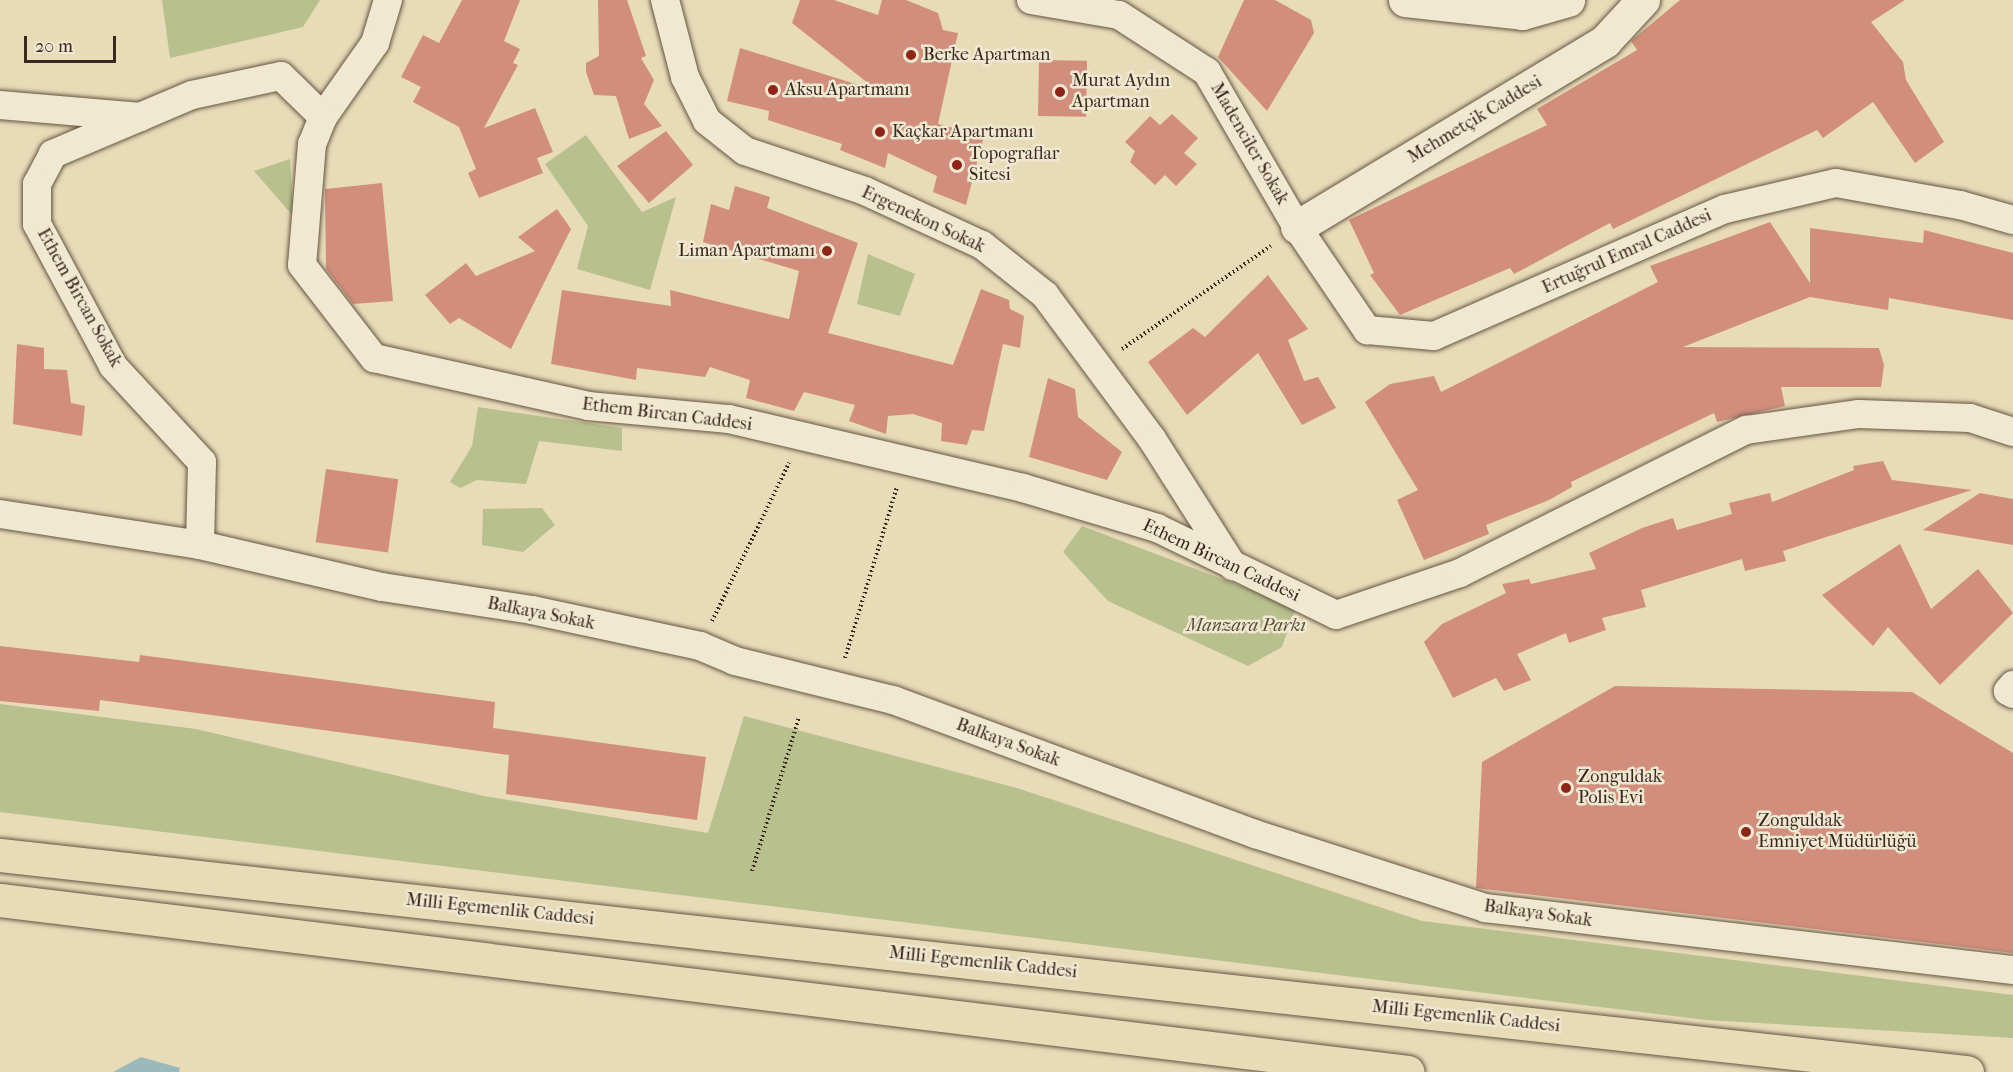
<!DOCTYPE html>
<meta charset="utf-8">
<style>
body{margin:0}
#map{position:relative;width:2013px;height:1072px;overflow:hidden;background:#e8dbb8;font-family:"IM FELL French Canon",serif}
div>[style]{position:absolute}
.green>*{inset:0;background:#b8c08d}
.water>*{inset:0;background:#9bb9b9}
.building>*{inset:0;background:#d18e7c;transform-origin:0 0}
.path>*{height:4px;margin-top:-2px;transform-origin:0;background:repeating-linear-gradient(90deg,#38291c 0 1.5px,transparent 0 4.5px)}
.roads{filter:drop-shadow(0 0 2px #645643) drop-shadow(0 0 2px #645643)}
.street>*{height:28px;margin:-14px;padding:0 14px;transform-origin:14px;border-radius:14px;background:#f0e8d1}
.secondary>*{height:33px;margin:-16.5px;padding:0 16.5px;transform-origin:16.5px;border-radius:16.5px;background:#f0e8d1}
.highway>*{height:33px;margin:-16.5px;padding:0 16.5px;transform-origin:16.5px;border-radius:16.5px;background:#e8dbb8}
.dots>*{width:16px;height:16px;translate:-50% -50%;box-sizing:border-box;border:3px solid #f0e8d1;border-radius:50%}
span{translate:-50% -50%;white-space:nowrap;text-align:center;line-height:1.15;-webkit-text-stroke:5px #f0e8d1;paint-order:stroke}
.poi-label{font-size:18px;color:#38291c}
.left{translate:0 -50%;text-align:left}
.right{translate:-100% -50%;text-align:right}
.street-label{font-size:18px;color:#38291c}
.park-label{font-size:18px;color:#584f38;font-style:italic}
.scale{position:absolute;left:24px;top:36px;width:92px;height:27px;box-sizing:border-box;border:3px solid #38291c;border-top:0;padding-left:8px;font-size:18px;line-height:21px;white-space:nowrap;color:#38291c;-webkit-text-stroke:4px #f0e8d1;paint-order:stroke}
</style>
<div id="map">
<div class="green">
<div style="clip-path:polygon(162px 0,320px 0,303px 27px,170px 58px)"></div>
<div style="clip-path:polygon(586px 135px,642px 212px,676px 197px,650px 290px,577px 269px,588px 226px,545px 164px)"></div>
<div style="clip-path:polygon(290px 159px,293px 216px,254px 171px)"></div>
<div style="clip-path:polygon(868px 254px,915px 274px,900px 316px,857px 304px)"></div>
<div style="clip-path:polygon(478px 407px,622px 428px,622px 451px,539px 441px,526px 484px,477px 480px,460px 488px,450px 482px,472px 446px)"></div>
<div style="clip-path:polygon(542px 508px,555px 525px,523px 552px,482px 545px,483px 509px)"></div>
<div style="clip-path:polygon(1082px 526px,1296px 607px,1282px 647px,1248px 666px,1108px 601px,1063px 552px)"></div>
<div style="clip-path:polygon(0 704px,196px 729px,484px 796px,708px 833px,744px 716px,1017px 788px,1422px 921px,2013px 995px,2013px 1038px,1706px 1020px,0 812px)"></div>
</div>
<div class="water">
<div style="clip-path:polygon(141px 1057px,180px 1068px,179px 1072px,113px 1072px)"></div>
</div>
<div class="building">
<div style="clip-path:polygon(462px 0,520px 0,504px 41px,520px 49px,513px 63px,518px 65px,484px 128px,535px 108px,553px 152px,537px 158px,543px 173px,479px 198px,468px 173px,476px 169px,459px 127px,413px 102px,421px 87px,401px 77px,423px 35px,439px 43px)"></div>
<div style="clip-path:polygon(598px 0,627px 0,646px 56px,641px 58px,654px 80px,644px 104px,662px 126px,629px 139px,616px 96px,594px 95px,586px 72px,586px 63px,599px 56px)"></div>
<div style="clip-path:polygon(800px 0,834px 0,878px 15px,882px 0,906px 0,938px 13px,943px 30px,958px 33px,938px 124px,984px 136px,966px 205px,933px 192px,937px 176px,888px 153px,885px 168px,840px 150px,842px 144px,768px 120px,769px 111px,727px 101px,740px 48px,878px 91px,792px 23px)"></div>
<div style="clip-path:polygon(1244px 0,1275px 0,1311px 20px,1314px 33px,1267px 111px,1218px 57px)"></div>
<div style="clip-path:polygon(1680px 0,1905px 0,1871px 22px,1903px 62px,1906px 80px,1944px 142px,1915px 163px,1873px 102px,1823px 138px,1817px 130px,1613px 229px,1610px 223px,1514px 274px,1510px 268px,1400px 315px,1370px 275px,1374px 273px,1349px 220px,1547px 125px,1537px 109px,1637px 50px,1631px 41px)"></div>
<div style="left:1039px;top:60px;width:48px;height:56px;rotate:1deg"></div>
<div style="clip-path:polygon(1172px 114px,1198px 138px,1184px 153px,1197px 164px,1176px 186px,1165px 175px,1155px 185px,1130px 162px,1135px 151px,1125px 142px,1150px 116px,1160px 125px)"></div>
<div style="clip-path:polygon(666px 131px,693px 165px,649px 203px,617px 166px)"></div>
<div style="clip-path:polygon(382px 183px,393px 301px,353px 304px,326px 269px,325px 189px)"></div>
<div style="clip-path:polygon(735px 186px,770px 197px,767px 208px,858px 243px,828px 333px,953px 365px,981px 289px,1009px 300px,1010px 309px,1024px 316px,1020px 348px,1003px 344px,984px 431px,972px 430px,967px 445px,941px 441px,942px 423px,913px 414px,888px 416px,886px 434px,849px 421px,855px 405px,804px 392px,794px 411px,746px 398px,750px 380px,710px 367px,705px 377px,637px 368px,636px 380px,551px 364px,562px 290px,671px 306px,670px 290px,789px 319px,799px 271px,703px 242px,711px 204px,729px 210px)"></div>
<div style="clip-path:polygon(557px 209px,571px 229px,511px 349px,459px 318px,450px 324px,425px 295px,466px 263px,476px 276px,535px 251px,518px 237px)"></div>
<div style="clip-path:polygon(1770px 222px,1810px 283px,1810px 228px,1923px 243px,1924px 230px,2013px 253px,2013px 320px,1889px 298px,1888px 310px,1810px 297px,1683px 347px,1879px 348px,1884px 365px,1881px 387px,1781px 387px,1785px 406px,1717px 422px,1714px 413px,1571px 482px,1572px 487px,1549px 500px,1486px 525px,1489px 534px,1424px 560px,1397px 500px,1418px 490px,1365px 402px,1390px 384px,1434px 376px,1441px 392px,1658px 282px,1650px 266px)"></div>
<div style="clip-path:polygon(1268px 275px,1308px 329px,1288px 340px,1304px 381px,1318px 377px,1336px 408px,1302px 425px,1258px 353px,1187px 415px,1148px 362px,1193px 328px,1205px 337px)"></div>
<div style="clip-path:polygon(17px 344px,44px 348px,44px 369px,67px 370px,71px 403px,85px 406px,82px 436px,13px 424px)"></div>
<div style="clip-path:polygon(1048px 378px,1075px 389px,1078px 417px,1122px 452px,1107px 480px,1029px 457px)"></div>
<div style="clip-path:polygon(1883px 461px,1892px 480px,1972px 490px,1783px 551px,1786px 561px,1745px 571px,1742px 559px,1641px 590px,1646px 607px,1602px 618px,1606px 630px,1569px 643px,1566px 633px,1517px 654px,1531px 680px,1504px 691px,1496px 678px,1453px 698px,1424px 642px,1442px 624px,1506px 593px,1502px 584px,1529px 579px,1531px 584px,1596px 569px,1589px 553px,1642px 528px,1673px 518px,1677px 530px,1732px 514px,1729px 503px,1770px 493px,1772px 502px,1854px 470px,1853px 466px)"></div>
<div style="left:326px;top:469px;width:73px;height:74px;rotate:8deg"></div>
<div style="clip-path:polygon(1980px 493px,2013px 499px,2013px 545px,1923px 530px)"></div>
<div style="clip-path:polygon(1900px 544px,1931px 609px,1978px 569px,2013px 613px,1940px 685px,1888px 627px,1873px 646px,1822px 595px)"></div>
<div style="clip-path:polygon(0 646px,139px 662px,140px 655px,495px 702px,493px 728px,706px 757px,697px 820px,506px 794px,509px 755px,100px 700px,99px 711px,0 701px)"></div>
<div style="clip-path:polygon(1615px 686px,1912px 692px,2013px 753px,2013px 953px,1476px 888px,1482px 762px)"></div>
</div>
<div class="path">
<div style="left:1122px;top:349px;width:181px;rotate:-34.7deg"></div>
<div style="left:712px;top:621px;width:176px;rotate:-64deg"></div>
<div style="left:845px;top:658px;width:179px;rotate:-73.1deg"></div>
<div style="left:752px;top:871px;width:161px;rotate:-73deg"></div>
</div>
<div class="roads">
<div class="street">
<div style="left:388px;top:0;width:45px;rotate:106.8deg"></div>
<div style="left:375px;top:43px;width:90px;rotate:125.1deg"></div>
<div style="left:323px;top:117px;width:29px;rotate:112deg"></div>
<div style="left:312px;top:144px;width:121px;rotate:94.7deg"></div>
<div style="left:302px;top:265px;width:118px;rotate:52.3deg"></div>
<div style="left:374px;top:358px;width:219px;rotate:12.6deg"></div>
<div style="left:588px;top:406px;width:142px;rotate:5.3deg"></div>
<div style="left:729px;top:419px;width:302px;rotate:13.2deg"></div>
<div style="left:1023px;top:488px;width:140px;rotate:16.6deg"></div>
<div style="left:1157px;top:528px;width:199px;rotate:25.9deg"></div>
<div style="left:1336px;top:615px;width:131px;rotate:-18.7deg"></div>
<div style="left:1460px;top:573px;width:320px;rotate:-26.6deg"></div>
<div style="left:1746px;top:430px;width:114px;rotate:-8.1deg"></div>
<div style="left:1859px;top:414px;width:111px;rotate:2.1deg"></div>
<div style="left:1970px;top:418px;width:45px;rotate:18deg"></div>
<div style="left:665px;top:0;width:80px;rotate:75.4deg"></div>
<div style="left:685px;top:77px;width:49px;rotate:63.4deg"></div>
<div style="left:707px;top:121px;width:48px;rotate:38.3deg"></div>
<div style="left:745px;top:151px;width:126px;rotate:18.4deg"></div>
<div style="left:865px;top:191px;width:129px;rotate:24.8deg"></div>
<div style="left:982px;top:245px;width:80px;rotate:38.4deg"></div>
<div style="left:1045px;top:295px;width:179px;rotate:53.4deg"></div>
<div style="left:1152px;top:439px;width:151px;rotate:57.5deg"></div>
<div style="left:1031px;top:0;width:89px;rotate:9.7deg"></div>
<div style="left:1119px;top:15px;width:105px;rotate:32.9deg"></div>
<div style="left:1207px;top:72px;width:179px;rotate:59.9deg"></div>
<div style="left:1297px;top:227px;width:125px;rotate:55.8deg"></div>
<div style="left:1367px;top:330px;width:67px;rotate:5.1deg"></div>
<div style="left:1434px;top:336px;width:318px;rotate:-23.6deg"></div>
<div style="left:1725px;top:209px;width:114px;rotate:-13.2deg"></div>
<div style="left:1836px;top:183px;width:126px;rotate:10.1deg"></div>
<div style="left:1960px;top:205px;width:55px;rotate:15.8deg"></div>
<div style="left:0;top:105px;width:141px;rotate:4.9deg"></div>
<div style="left:140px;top:117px;width:56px;rotate:-22.9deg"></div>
<div style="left:192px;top:95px;width:91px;rotate:-12.1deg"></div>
<div style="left:281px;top:76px;width:59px;rotate:44.3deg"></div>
<div style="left:140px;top:117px;width:95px;rotate:157deg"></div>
<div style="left:53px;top:154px;width:34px;rotate:118deg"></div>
<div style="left:37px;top:184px;width:40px;rotate:90deg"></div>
<div style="left:37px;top:224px;width:161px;rotate:61.8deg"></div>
<div style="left:113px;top:366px;width:131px;rotate:47.2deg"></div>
<div style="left:202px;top:462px;width:83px;rotate:91.4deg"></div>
<div style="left:0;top:514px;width:202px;rotate:8.8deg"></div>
<div style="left:200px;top:545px;width:187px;rotate:13deg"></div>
<div style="left:382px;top:587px;width:152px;rotate:8.7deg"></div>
<div style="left:532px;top:610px;width:172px;rotate:12.1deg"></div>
<div style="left:700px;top:646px;width:38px;rotate:23deg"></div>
<div style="left:735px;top:661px;width:163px;rotate:13.9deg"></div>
<div style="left:893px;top:700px;width:386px;rotate:20.3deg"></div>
<div style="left:1255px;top:834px;width:242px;rotate:17.8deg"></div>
<div style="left:1485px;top:908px;width:532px;rotate:6.7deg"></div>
<div style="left:2013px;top:685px;width:8px;rotate:130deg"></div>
<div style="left:2008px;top:691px;width:6px;rotate:31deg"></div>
</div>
<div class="secondary">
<div style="left:1405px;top:0;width:118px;rotate:6.3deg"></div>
<div style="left:1522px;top:13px;width:48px;rotate:-15.8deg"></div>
<div style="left:1297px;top:227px;width:360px;rotate:-31.1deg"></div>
<div style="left:1605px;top:41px;width:56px;rotate:-47.2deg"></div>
</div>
<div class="highway">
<div style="left:0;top:855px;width:1979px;rotate:6.3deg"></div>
<div style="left:0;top:900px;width:1418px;rotate:6.96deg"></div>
</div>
</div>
<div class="dots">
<div style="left:911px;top:55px;background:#8f2418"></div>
<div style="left:773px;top:90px;background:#8f2418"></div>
<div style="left:1060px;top:92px;background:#8f2418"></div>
<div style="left:880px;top:132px;background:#8f2418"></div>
<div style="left:957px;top:165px;background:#8f2418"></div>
<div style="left:827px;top:251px;background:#8f2418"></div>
<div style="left:1566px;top:788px;background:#8f2418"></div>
<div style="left:1746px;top:832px;background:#8f2418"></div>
</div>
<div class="poi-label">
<span class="left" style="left:923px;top:55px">Berke Apartman</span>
<span class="left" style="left:1072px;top:92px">Murat Aydın<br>Apartman</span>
<span class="left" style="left:785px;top:90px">Aksu Apartmanı</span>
<span class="left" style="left:892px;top:132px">Kaçkar Apartmanı</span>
<span class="left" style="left:969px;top:165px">Topograflar<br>Sitesi</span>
<span class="right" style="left:815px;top:251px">Liman Apartmanı</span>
<span class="left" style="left:1578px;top:788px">Zonguldak<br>Polis Evi</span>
<span class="left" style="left:1758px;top:832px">Zonguldak<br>Emniyet Müdürlüğü</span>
</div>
<div class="street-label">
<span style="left:1475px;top:120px;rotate:-31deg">Mehmetçik Caddesi</span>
<span style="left:1249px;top:144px;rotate:60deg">Madenciler Sokak</span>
<span style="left:923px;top:220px;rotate:25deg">Ergenekon Sokak</span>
<span style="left:1627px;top:252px;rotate:-24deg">Ertuğrul Emral Caddesi</span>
<span style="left:79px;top:298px;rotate:61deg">Ethem Bircan Sokak</span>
<span style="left:667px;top:415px;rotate:7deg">Ethem Bircan Caddesi</span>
<span style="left:1221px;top:561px;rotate:25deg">Ethem Bircan Caddesi</span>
<span style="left:541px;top:614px;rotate:11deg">Balkaya Sokak</span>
<span style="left:1008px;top:743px;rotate:20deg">Balkaya Sokak</span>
<span style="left:500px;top:910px;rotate:6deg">Milli Egemenlik Caddesi</span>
<span style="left:1538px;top:914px;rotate:8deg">Balkaya Sokak</span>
<span style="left:983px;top:963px;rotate:6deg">Milli Egemenlik Caddesi</span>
<span style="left:1466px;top:1017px;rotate:6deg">Milli Egemenlik Caddesi</span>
</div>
<div class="park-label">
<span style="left:1246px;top:626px">Manzara Parkı</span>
</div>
<div class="scale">20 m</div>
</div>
